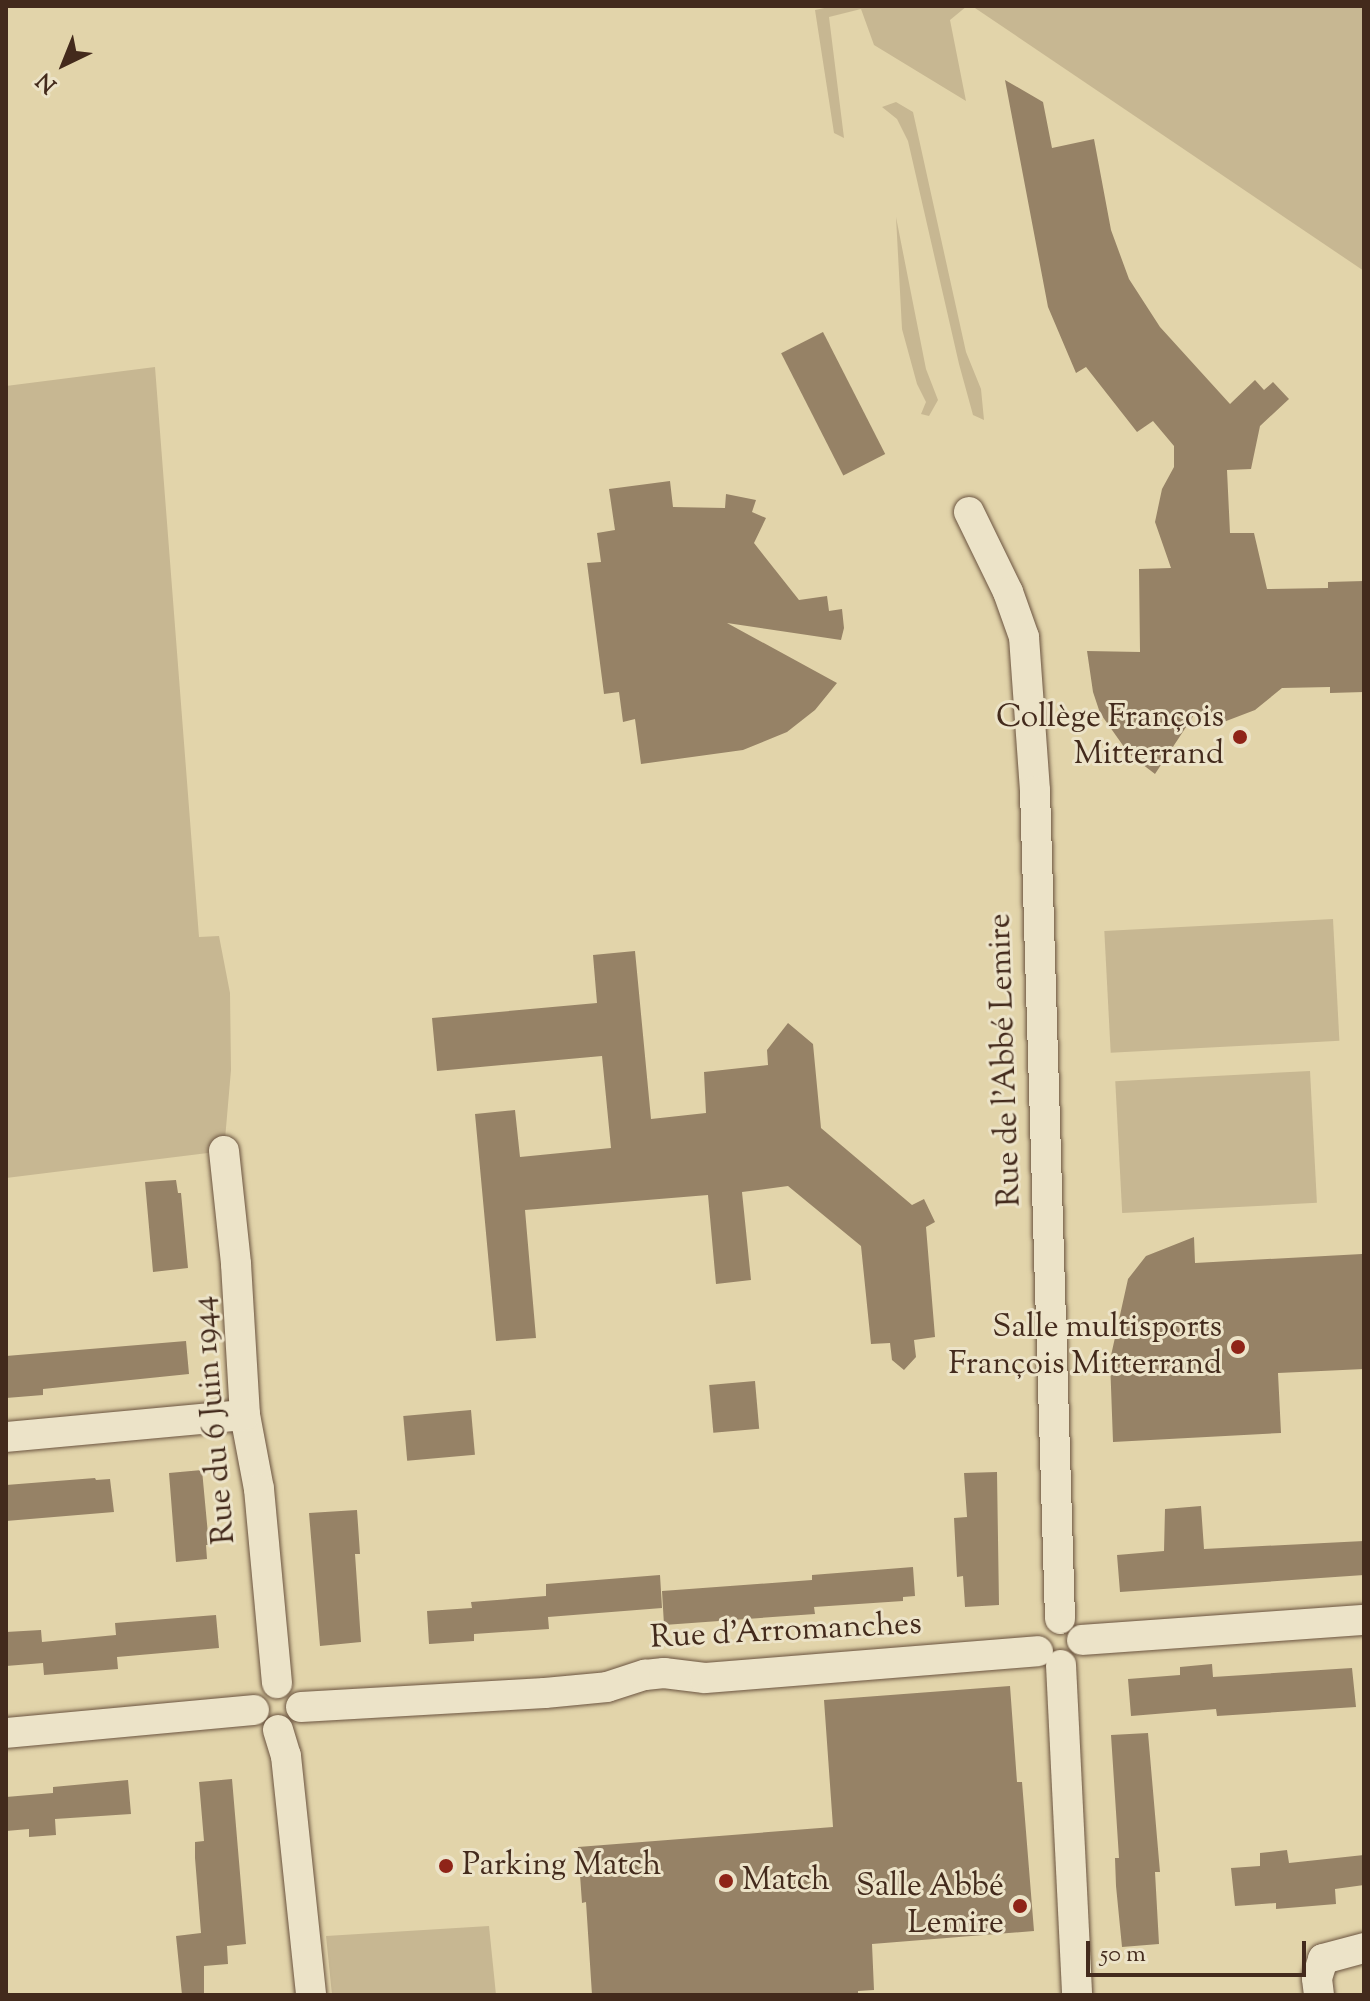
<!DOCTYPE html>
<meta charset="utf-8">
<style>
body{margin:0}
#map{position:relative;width:1370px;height:2001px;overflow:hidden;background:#e2d4aa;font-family:"Sorts Mill Goudy",serif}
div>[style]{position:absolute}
.green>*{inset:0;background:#c7b792;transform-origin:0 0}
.building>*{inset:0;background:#968266;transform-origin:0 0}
.roads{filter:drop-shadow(0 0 2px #6b5440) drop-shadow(0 0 2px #6b5440)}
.street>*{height:30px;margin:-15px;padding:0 15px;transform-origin:15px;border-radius:15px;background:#ece3c8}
.dots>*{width:22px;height:22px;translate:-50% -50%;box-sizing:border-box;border:4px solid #ece3c8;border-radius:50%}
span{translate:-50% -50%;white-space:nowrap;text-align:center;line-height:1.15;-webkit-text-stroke:6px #ece3c8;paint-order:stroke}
.poi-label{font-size:32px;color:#432a1c}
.right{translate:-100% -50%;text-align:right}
.left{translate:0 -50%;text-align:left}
.street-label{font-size:32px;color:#432a1c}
.frame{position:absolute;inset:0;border:8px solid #432a1c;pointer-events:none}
.north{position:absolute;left:24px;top:24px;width:80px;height:80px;-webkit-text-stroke:6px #ece3c8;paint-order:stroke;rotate:223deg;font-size:22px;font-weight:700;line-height:32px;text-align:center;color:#432a1c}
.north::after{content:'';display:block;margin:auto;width:28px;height:36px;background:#432a1c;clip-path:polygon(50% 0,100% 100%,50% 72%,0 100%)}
.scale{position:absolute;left:1086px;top:1941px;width:220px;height:36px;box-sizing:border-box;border:4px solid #432a1c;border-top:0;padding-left:10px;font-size:24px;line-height:28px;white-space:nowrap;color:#432a1c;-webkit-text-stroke:6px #ece3c8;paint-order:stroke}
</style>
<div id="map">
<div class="green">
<div style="clip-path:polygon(834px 6px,967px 6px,950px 20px,966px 101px,874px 45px,861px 9px,829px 17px,844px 138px,834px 133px,815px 10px)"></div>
<div style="clip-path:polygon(972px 6px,1364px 6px,1364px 271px)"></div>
<div style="clip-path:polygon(896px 102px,913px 112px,966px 352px,981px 389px,984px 420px,973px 415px,959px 364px,908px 141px,897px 119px,882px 107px)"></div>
<div style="clip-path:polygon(896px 217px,926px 369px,938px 400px,929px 416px,921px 414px,926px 402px,917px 384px,902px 329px)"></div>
<div style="clip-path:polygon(155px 367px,199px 937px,219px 936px,230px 993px,231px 1070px,224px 1151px,6px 1178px,6px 386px)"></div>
<div style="left:1333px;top:919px;width:122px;height:229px;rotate:87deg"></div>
<div style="left:1310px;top:1071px;width:132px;height:195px;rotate:87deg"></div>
<div style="clip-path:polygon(489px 1926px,496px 1995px,332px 1995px,326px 1936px)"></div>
</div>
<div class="building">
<div style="clip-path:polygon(1005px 80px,1043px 102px,1052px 148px,1094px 139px,1111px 230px,1129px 279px,1160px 327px,1230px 404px,1255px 380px,1264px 390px,1273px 382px,1289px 399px,1260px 426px,1251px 469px,1227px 470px,1230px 533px,1254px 533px,1267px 589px,1328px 588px,1328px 582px,1364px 581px,1364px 692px,1330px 693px,1330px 687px,1282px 688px,1255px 710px,1221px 723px,1194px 715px,1155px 774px,1129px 754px,1100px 713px,1093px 692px,1087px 651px,1140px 652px,1139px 569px,1171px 568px,1155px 522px,1162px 489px,1174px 467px,1174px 446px,1153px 421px,1137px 432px,1086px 367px,1076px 373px,1048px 307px)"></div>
<div style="left:823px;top:332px;width:137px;height:47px;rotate:63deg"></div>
<div style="clip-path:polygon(670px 481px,673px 507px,725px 508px,726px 494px,756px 500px,752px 512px,766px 518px,754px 543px,799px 600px,827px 596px,829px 611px,842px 609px,844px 628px,841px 640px,727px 623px,837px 683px,815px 710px,787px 732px,743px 750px,641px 764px,635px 719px,623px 722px,619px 692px,604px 694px,587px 563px,601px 562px,597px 533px,615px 530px,609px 489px)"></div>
<div style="clip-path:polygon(635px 951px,651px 1119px,706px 1113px,704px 1072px,768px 1065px,767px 1050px,788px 1023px,813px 1044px,821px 1128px,912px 1205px,924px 1199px,935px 1222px,926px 1227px,935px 1337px,914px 1340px,916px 1357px,904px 1370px,892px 1360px,890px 1343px,871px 1344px,861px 1246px,788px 1186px,742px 1192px,751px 1280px,716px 1284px,708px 1195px,525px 1210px,536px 1338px,496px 1341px,475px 1114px,515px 1110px,520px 1157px,611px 1148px,602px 1056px,437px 1071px,432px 1018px,597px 1003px,593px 955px)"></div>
<div style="clip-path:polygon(176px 1180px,178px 1193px,181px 1193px,188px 1268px,153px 1272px,145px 1182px)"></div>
<div style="clip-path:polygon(1194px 1237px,1195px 1263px,1362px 1254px,1364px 1369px,1278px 1373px,1281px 1433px,1113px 1442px,1110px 1360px,1128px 1279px,1146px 1256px)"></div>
<div style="clip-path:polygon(186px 1341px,189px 1374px,43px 1389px,43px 1395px,6px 1398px,6px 1356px)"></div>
<div style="left:755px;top:1381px;width:48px;height:46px;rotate:85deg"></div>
<div style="left:471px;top:1410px;width:45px;height:68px;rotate:85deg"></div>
<div style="clip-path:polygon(202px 1470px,209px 1545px,206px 1545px,207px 1559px,176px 1562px,169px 1473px)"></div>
<div style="clip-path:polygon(997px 1472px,999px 1605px,965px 1607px,963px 1576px,957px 1577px,954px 1518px,967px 1517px,964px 1473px)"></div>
<div style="clip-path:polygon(95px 1478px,96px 1480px,110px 1479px,114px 1512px,6px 1521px,6px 1485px)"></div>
<div style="clip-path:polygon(1201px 1506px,1204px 1549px,1364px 1541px,1364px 1575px,1120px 1592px,1117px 1555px,1164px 1551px,1165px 1509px)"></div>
<div style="clip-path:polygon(357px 1510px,360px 1554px,355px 1554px,361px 1642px,320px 1646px,309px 1513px)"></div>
<div style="clip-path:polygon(913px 1567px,915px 1596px,903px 1597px,903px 1601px,814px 1607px,815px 1614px,664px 1625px,662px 1591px,812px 1580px,812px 1575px)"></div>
<div style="clip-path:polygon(660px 1575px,662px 1608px,548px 1617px,549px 1629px,474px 1634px,474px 1641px,429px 1644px,427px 1611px,472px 1608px,471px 1602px,546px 1596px,546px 1584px)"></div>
<div style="clip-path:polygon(216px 1615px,219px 1648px,117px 1657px,118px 1669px,44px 1675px,43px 1663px,6px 1666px,6px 1632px,41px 1630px,42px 1642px,116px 1635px,115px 1623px)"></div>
<div style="clip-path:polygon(1212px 1664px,1213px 1677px,1352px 1668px,1356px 1707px,1217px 1716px,1216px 1709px,1131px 1716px,1128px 1679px,1180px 1675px,1180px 1667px)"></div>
<div style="clip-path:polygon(1010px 1686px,1017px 1782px,1022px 1782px,1034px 1931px,872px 1944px,874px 1990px,858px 1991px,858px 1995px,592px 1995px,586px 1902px,582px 1903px,578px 1847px,833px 1827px,824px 1700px)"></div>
<div style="clip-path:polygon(1148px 1733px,1160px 1872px,1155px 1872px,1159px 1944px,1122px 1947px,1116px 1886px,1115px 1858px,1119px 1858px,1111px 1735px)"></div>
<div style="clip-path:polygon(232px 1779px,246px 1944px,227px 1946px,228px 1964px,204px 1966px,204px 1995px,182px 1995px,176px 1936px,201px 1933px,195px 1858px,195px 1842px,204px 1841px,199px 1782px)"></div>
<div style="clip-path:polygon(128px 1780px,131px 1814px,55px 1819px,56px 1835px,29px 1837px,29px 1829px,6px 1831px,6px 1797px,53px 1793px,53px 1787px)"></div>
<div style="clip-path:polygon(1287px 1850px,1289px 1863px,1364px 1855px,1364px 1885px,1335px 1889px,1336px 1904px,1276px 1909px,1276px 1903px,1235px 1906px,1231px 1868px,1260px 1866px,1260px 1853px)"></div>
</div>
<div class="roads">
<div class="street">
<div style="left:969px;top:512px;width:89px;rotate:64deg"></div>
<div style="left:1008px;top:592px;width:48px;rotate:70.4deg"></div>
<div style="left:1024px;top:637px;width:154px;rotate:85.9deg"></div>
<div style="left:1035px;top:791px;width:828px;rotate:88.27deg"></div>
<div style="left:224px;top:1151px;width:114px;rotate:83.9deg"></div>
<div style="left:236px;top:1264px;width:151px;rotate:86.6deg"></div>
<div style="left:245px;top:1415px;width:75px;rotate:79.3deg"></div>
<div style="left:259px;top:1489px;width:195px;rotate:84.7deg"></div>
<div style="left:6px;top:1437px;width:240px;rotate:-5.3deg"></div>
<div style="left:1082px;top:1640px;width:283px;rotate:-4.1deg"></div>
<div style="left:1061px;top:1665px;width:330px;rotate:87.2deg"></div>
<div style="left:301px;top:1707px;width:244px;rotate:-3.3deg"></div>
<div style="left:545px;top:1693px;width:62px;rotate:-5.5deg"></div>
<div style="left:607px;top:1687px;width:40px;rotate:-18deg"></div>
<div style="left:645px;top:1675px;width:19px;rotate:-6deg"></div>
<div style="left:664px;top:1673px;width:41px;rotate:7deg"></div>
<div style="left:705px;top:1678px;width:334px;rotate:-4.6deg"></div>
<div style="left:278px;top:1730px;width:27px;rotate:73deg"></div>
<div style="left:286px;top:1756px;width:240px;rotate:84deg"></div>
<div style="left:6px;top:1733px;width:249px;rotate:-5.3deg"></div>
<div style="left:1319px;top:1995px;width:17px;rotate:-97deg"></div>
<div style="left:1317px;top:1978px;width:20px;rotate:-72deg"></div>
<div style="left:1323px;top:1959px;width:42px;rotate:-15deg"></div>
</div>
</div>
<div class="dots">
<div style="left:1240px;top:737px;background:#8f2418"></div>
<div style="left:1238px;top:1347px;background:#8f2418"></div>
<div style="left:446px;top:1866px;background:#8f2418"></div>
<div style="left:726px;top:1881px;background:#8f2418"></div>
<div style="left:1020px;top:1906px;background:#8f2418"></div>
</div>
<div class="poi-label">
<span class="right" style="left:1224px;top:737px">Collège François<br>Mitterrand</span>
<span class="right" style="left:1222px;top:1347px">Salle multisports<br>François Mitterrand</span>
<span class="left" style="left:462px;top:1866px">Parking Match</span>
<span class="left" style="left:742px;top:1881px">Match</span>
<span class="right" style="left:1004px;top:1906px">Salle Abbé<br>Lemire</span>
</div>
<div class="street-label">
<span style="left:1006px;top:1060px;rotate:-92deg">Rue de l'Abbé Lemire</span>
<span style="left:215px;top:1420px;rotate:-95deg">Rue du 6 Juin 1944</span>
<span style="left:786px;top:1632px;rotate:-3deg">Rue d'Arromanches</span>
</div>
<div class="frame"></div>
<div class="north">N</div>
<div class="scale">50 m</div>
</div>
